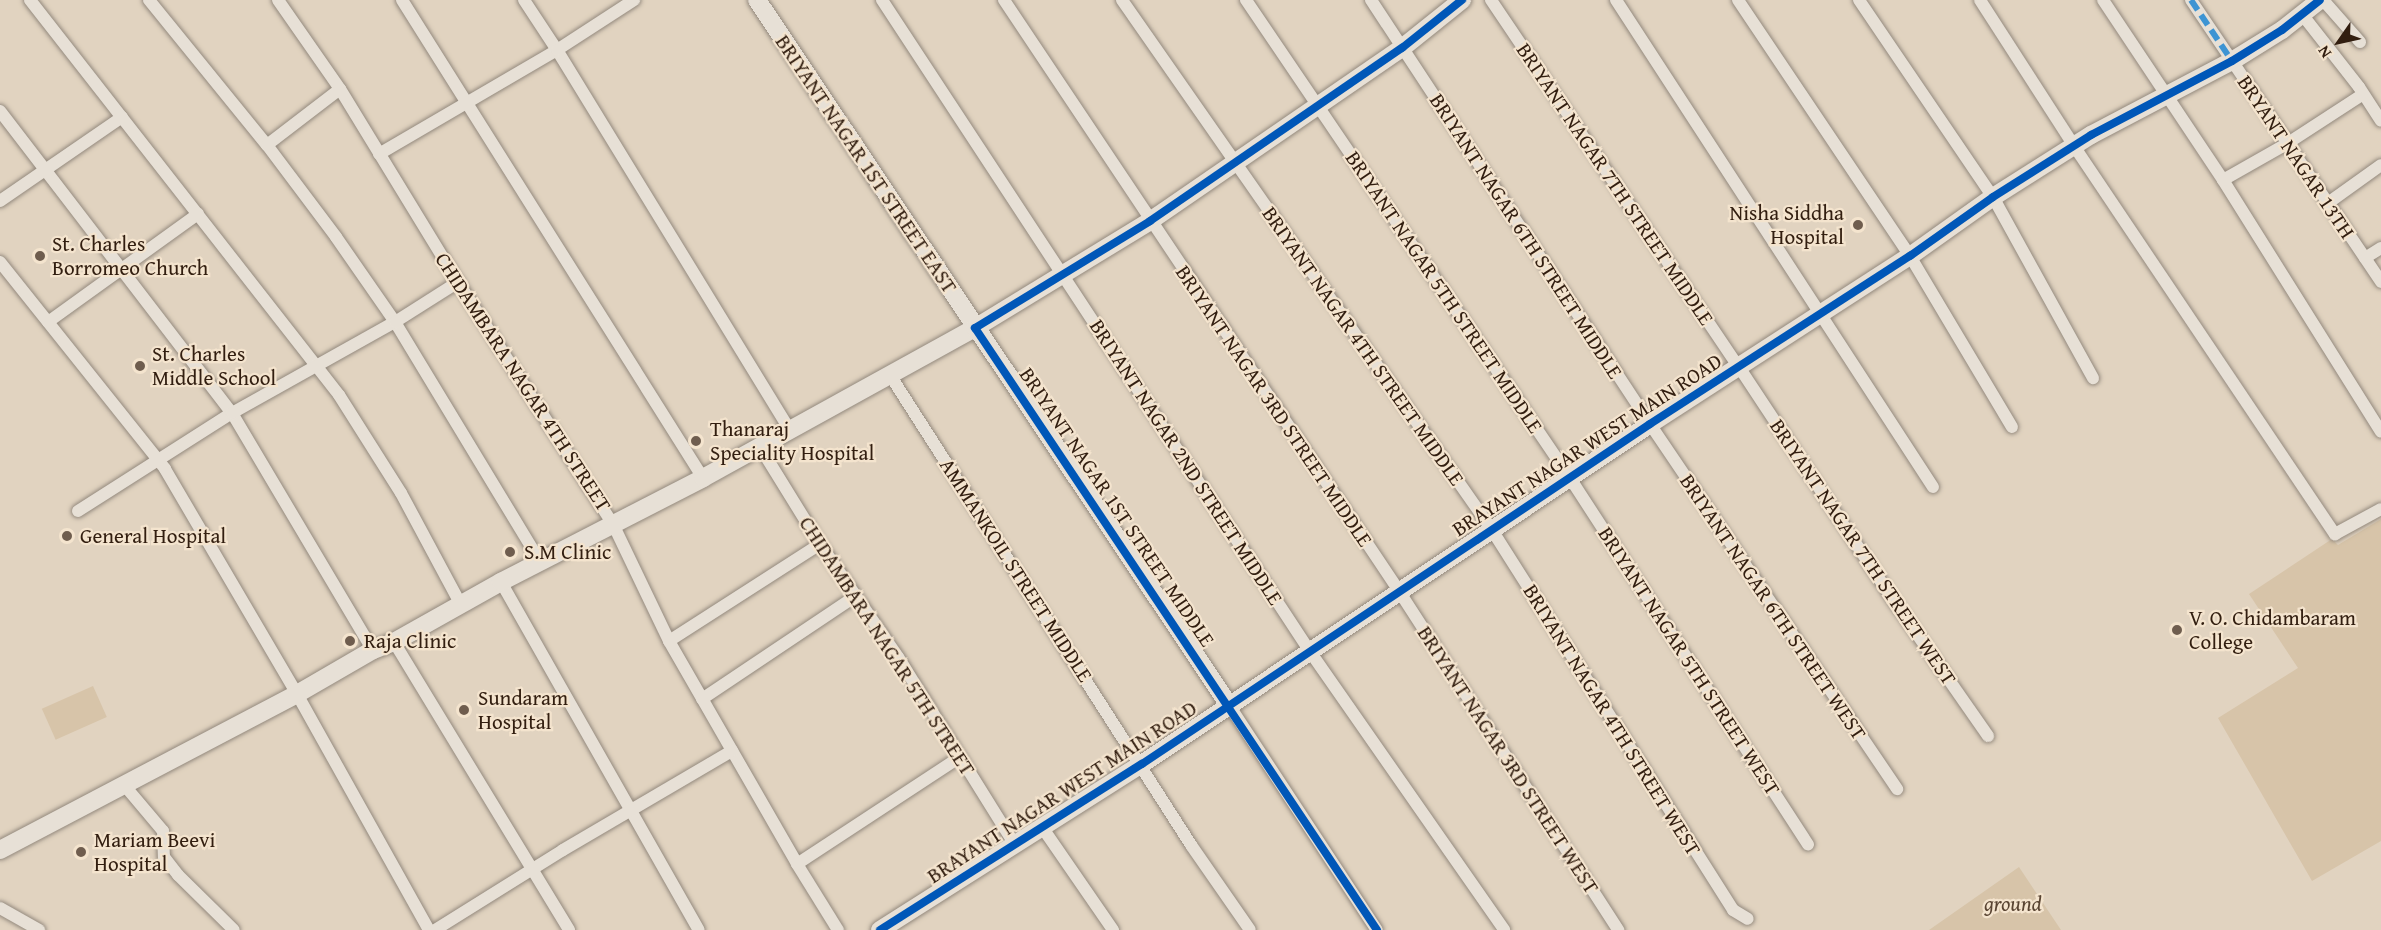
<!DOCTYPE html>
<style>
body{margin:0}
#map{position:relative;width:2381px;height:930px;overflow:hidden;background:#e1d3c0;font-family:"Gentium Book Plus",serif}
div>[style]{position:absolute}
.green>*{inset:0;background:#d7c4a9;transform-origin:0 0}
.roads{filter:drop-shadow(0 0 2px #93897d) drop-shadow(0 0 2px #93897d)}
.street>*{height:12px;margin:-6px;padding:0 6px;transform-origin:6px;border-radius:6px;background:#e7e0d6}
.secondary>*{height:18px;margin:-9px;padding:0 9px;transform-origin:9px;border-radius:9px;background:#e7e0d6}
.quiet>*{height:6px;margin-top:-3px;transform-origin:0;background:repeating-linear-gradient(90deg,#3d94d3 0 12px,transparent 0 18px)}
.cycleway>*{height:8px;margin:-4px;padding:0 4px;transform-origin:4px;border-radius:4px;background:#0057b8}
.dots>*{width:16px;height:16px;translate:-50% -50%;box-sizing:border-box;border:3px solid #f4e4ce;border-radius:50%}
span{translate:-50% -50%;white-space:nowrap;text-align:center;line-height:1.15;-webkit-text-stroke:4.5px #f4e4ce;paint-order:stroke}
.street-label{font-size:21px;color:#321e10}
.poi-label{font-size:21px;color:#321e10}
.right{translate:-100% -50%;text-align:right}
.left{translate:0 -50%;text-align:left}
.park-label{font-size:21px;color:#594432;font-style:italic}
.north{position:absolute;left:2309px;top:12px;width:60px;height:60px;-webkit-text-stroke:4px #f4e4ce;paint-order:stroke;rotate:236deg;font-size:16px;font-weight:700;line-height:24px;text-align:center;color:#321e10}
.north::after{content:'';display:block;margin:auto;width:21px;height:27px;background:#321e10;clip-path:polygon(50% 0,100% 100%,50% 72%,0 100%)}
</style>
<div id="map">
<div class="green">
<div style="clip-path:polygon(2381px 519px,2381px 841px,2312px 881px,2218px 718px,2298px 668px,2249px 594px,2332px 539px,2338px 545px)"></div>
<div style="left:93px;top:686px;width:34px;height:56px;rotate:66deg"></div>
<div style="clip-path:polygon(2019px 867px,2061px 930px,1929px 930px)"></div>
</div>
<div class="roads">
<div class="street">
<div style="left:30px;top:0;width:502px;rotate:51.96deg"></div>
<div style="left:339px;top:395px;width:116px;rotate:57.7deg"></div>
<div style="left:401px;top:493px;width:127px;rotate:61.8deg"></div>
<div style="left:149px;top:0;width:187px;rotate:50.9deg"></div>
<div style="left:267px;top:145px;width:115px;rotate:53.1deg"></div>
<div style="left:336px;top:237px;width:103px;rotate:55.2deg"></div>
<div style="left:395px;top:322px;width:280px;rotate:58.8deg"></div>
<div style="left:278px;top:0;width:108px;rotate:55.1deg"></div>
<div style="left:340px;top:89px;width:226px;rotate:58.6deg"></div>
<div style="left:458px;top:282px;width:287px;rotate:57.4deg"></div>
<div style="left:613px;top:524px;width:130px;rotate:64.4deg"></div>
<div style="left:669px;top:641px;width:257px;rotate:60.1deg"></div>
<div style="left:797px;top:864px;width:78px;rotate:58.2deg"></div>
<div style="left:402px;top:0;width:565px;rotate:57.8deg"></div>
<div style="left:524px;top:0;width:60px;rotate:56.6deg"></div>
<div style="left:557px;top:50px;width:446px;rotate:58.5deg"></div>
<div style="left:882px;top:0;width:778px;rotate:56.7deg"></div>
<div style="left:1309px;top:650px;width:341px;rotate:55.1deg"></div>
<div style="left:1004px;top:0;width:711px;rotate:56.24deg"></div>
<div style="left:1399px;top:591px;width:404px;rotate:57.1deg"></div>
<div style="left:1122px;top:0;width:646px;rotate:55.08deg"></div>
<div style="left:1492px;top:530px;width:450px;rotate:57.6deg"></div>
<div style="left:1733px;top:910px;width:17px;rotate:31deg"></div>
<div style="left:1246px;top:0;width:577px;rotate:55.87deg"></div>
<div style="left:1570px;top:478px;width:437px;rotate:57deg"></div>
<div style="left:1371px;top:0;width:508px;rotate:56.65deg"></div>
<div style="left:1650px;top:424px;width:441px;rotate:55.9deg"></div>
<div style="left:1491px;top:0;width:443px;rotate:56deg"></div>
<div style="left:1739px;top:367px;width:284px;rotate:56.5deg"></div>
<div style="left:1896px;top:604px;width:161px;rotate:55.1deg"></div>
<div style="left:1616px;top:0;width:581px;rotate:56.94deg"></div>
<div style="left:1738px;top:0;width:308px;rotate:56.1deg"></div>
<div style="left:1910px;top:256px;width:199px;rotate:59.2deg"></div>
<div style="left:1859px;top:0;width:238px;rotate:55.8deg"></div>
<div style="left:1993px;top:197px;width:207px;rotate:61.1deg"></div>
<div style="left:1980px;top:0;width:174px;rotate:57.2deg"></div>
<div style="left:2074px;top:146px;width:468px;rotate:56.1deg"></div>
<div style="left:2335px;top:534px;width:52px;rotate:-28.5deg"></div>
<div style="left:2103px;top:0;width:216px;rotate:56.3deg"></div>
<div style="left:2223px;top:180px;width:297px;rotate:57.9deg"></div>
<div style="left:2191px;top:0;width:340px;rotate:56deg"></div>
<div style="left:2323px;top:0;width:56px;rotate:48.6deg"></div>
<div style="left:2301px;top:13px;width:94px;rotate:51.9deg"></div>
<div style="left:2359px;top:87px;width:40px;rotate:57.1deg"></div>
<div style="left:0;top:111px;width:381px;rotate:52.5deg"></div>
<div style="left:232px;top:413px;width:276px;rotate:59.3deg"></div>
<div style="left:267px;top:145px;width:92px;rotate:-37.5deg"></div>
<div style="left:379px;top:154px;width:206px;rotate:-30.3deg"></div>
<div style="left:557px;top:50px;width:92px;rotate:-33deg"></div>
<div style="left:2223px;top:180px;width:75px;rotate:-29.6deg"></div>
<div style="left:2288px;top:143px;width:88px;rotate:-33deg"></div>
<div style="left:0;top:201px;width:148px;rotate:-34.5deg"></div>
<div style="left:2328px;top:203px;width:65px;rotate:-35.6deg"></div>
<div style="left:2365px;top:258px;width:19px;rotate:-32deg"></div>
<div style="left:0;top:262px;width:265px;rotate:51.4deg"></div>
<div style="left:165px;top:469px;width:261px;rotate:59.6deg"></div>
<div style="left:297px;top:694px;width:270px;rotate:60.8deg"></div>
<div style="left:48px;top:322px;width:185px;rotate:-35.8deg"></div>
<div style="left:890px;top:375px;width:558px;rotate:57.36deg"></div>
<div style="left:1191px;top:845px;width:103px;rotate:55.2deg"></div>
<div style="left:760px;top:447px;width:114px;rotate:58.3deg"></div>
<div style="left:820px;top:544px;width:137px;rotate:55.4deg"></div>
<div style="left:898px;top:657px;width:221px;rotate:58.1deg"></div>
<div style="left:78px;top:511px;width:183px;rotate:-32.5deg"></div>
<div style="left:232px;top:413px;width:187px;rotate:-29.2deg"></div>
<div style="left:395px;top:322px;width:75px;rotate:-32.4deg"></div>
<div style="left:501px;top:582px;width:400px;rotate:60.4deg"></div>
<div style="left:669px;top:641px;width:179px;rotate:-32.7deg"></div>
<div style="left:394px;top:642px;width:337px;rotate:58.7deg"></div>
<div style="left:702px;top:699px;width:185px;rotate:-33.8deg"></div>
<div style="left:1229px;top:705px;width:269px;rotate:56.7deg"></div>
<div style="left:125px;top:786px;width:59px;rotate:49.8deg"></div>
<div style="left:163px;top:831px;width:26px;rotate:88deg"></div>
<div style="left:164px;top:857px;width:23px;rotate:52deg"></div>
<div style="left:178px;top:875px;width:78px;rotate:44.5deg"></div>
<div style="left:1042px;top:827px;width:125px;rotate:55.4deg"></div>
<div style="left:797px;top:864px;width:195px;rotate:-33.3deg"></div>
<div style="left:0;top:908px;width:45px;rotate:29.4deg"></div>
<div style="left:435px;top:930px;width:151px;rotate:-32deg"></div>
<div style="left:563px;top:850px;width:196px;rotate:-30.4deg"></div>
</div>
<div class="secondary">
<div style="left:757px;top:0;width:848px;rotate:56.2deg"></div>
<div style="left:0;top:850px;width:335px;rotate:-27.7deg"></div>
<div style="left:297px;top:694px;width:88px;rotate:-30.1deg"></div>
<div style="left:373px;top:650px;width:22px;rotate:-21deg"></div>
<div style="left:394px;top:642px;width:123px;rotate:-29.3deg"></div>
<div style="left:501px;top:582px;width:227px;rotate:-27.2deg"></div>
<div style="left:703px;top:478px;width:311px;rotate:-28.9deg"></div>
<div style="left:975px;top:328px;width:205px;rotate:-31.4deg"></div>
<div style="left:1150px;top:221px;width:306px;rotate:-34.5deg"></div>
<div style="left:1402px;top:48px;width:77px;rotate:-38.7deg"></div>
<div style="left:880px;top:930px;width:310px;rotate:-32.4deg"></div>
<div style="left:1142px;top:764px;width:611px;rotate:-33.79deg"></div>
<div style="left:1650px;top:424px;width:310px;rotate:-32.9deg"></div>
<div style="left:1910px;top:256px;width:102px;rotate:-35.4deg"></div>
<div style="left:1993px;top:197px;width:116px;rotate:-32.3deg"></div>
<div style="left:2091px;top:135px;width:159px;rotate:-27.7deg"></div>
<div style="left:2232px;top:61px;width:59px;rotate:-31.8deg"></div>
<div style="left:2282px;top:30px;width:48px;rotate:-38.3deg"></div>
</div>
</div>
<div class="quiet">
<div style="left:2191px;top:0;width:73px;rotate:56.1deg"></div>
</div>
<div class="cycleway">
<div style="left:880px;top:930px;width:310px;rotate:-32.4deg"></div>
<div style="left:1142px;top:764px;width:611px;rotate:-33.79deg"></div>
<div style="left:1650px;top:424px;width:310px;rotate:-32.9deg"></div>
<div style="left:1910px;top:256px;width:102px;rotate:-35.4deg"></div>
<div style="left:1993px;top:197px;width:116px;rotate:-32.3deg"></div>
<div style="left:2091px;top:135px;width:159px;rotate:-27.7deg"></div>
<div style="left:2232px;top:61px;width:59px;rotate:-31.8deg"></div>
<div style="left:2282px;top:30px;width:48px;rotate:-38.3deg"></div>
<div style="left:1377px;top:930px;width:724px;rotate:-123.73deg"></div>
<div style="left:975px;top:328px;width:205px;rotate:-31.4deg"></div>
<div style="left:1150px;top:221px;width:306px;rotate:-34.5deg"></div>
<div style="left:1402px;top:48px;width:77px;rotate:-38.7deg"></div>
</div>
<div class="dots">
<div style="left:1858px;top:225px;background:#6f5d4e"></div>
<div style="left:40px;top:256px;background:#6f5d4e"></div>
<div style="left:140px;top:366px;background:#6f5d4e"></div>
<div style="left:696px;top:441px;background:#6f5d4e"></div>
<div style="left:67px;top:536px;background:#6f5d4e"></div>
<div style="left:510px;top:552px;background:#6f5d4e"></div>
<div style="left:2177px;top:630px;background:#6f5d4e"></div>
<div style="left:350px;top:641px;background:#6f5d4e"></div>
<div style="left:464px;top:710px;background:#6f5d4e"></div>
<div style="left:81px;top:852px;background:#6f5d4e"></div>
</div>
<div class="street-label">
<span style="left:2296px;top:157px;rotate:56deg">BRYANT NAGAR 13TH</span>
<span style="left:866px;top:164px;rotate:56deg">BRIYANT NAGAR 1ST STREET EAST</span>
<span style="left:1615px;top:184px;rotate:56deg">BRIYANT NAGAR 7TH STREET MIDDLE</span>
<span style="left:1526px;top:236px;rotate:57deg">BRIYANT NAGAR 6TH STREET MIDDLE</span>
<span style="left:1444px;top:292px;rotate:56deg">BRIYANT NAGAR 5TH STREET MIDDLE</span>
<span style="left:1363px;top:346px;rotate:55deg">BRIYANT NAGAR 4TH STREET MIDDLE</span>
<span style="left:523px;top:382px;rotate:57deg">CHIDAMBARA NAGAR 4TH STREET</span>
<span style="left:1274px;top:406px;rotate:56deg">BRIYANT NAGAR 3RD STREET MIDDLE</span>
<span style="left:1587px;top:445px;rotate:-33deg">BRAYANT NAGAR WEST MAIN ROAD</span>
<span style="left:1186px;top:462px;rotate:57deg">BRIYANT NAGAR 2ND STREET MIDDLE</span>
<span style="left:1117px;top:507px;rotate:56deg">BRIYANT NAGAR 1ST STREET MIDDLE</span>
<span style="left:1863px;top:552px;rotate:56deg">BRIYANT NAGAR 7TH STREET WEST</span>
<span style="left:1016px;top:570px;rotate:57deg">AMMANKOIL STREET MIDDLE</span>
<span style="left:1773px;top:607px;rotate:56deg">BRIYANT NAGAR 6TH STREET WEST</span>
<span style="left:887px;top:646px;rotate:57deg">CHIDAMBARA NAGAR 5TH STREET</span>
<span style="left:1689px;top:661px;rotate:57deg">BRIYANT NAGAR 5TH STREET WEST</span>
<span style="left:1612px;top:720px;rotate:58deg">BRIYANT NAGAR 4TH STREET WEST</span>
<span style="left:1508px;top:760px;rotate:57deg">BRIYANT NAGAR 3RD STREET WEST</span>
<span style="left:1062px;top:792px;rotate:-33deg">BRAYANT NAGAR WEST MAIN ROAD</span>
</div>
<div class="poi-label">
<span class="right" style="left:1844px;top:225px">Nisha Siddha<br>Hospital</span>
<span class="left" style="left:52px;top:256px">St. Charles<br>Borromeo Church</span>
<span class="left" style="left:152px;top:366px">St. Charles<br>Middle School</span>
<span class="left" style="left:710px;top:441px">Thanaraj<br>Speciality Hospital</span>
<span class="left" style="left:80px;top:536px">General Hospital</span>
<span class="left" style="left:524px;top:552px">S.M Clinic</span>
<span class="left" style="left:2189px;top:630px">V. O. Chidambaram<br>College</span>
<span class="left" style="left:364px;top:641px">Raja Clinic</span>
<span class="left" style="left:478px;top:710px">Sundaram<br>Hospital</span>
<span class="left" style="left:94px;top:852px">Mariam Beevi<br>Hospital</span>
</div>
<div class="park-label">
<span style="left:2013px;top:904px">ground</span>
</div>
<div class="north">N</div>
</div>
